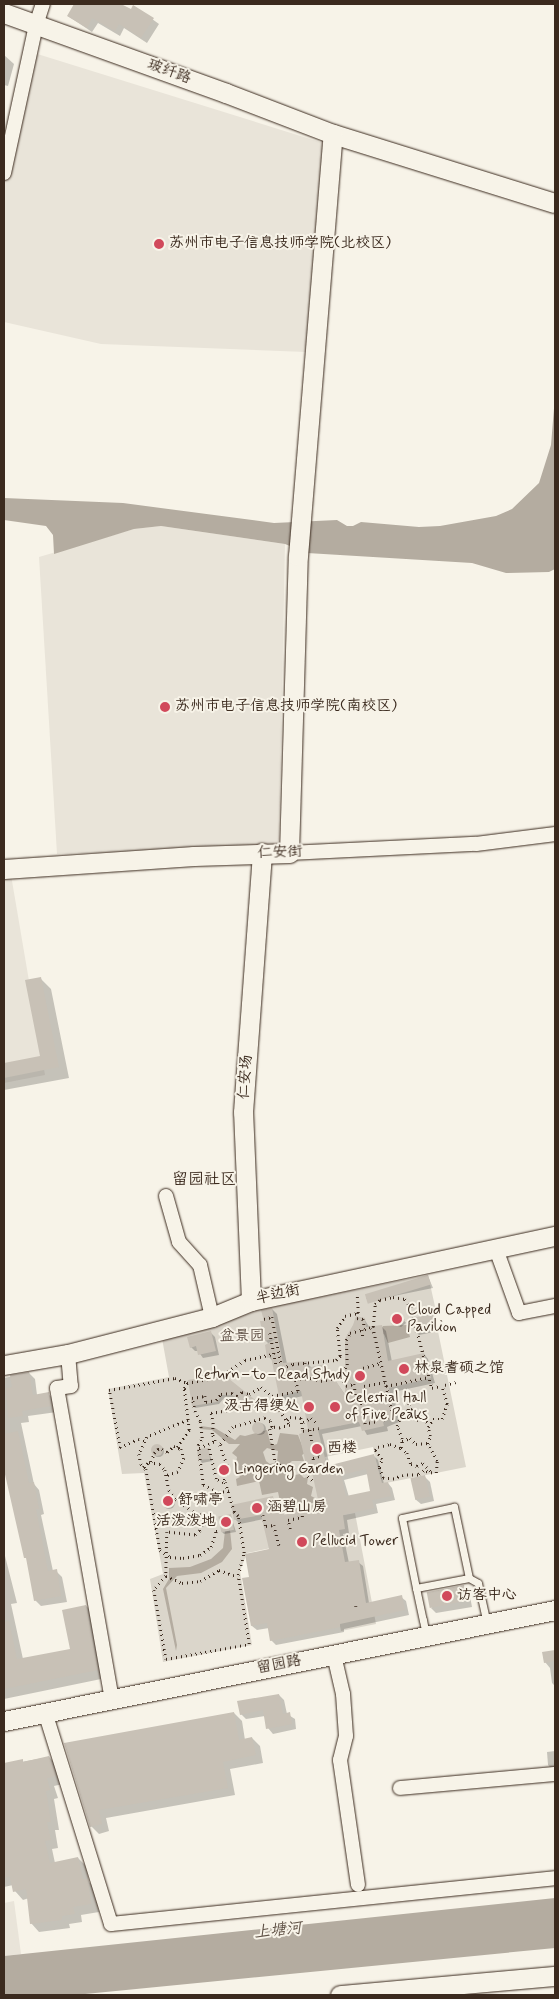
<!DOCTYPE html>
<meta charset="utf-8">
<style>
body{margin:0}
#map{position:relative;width:559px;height:1999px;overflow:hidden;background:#f7f3e8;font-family:Mynerve,"LXGW WenKai TC",sans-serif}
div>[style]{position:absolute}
.built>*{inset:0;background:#e9e4d9}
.green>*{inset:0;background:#dbd6cb}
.water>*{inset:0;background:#b4aca0}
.shadow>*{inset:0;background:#0003}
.round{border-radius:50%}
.building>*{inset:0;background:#c8c1b6;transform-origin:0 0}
.path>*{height:2.5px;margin-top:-1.25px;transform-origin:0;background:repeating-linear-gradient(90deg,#3b2a1e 0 1px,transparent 0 5px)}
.roads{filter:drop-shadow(0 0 1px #3b2a1e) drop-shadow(0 0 1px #3b2a1e)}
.lane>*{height:7px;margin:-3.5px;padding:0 3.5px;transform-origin:3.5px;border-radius:3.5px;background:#f7f3e8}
.street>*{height:14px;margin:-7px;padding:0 7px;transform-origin:7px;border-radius:7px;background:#f7f3e8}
.secondary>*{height:19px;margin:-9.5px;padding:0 9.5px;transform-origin:9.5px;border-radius:9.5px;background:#f7f3e8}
.dots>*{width:14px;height:14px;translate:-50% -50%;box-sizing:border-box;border:2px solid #f7f3e8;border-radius:50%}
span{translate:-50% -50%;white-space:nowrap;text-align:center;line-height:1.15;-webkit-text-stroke:4px #f7f3e8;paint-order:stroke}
.street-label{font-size:15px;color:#3b2a1e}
.poi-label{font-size:15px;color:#3b2a1e}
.left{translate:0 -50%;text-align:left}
.right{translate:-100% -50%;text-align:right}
.park-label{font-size:15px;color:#5b4c41}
.neighbourhood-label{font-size:16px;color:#3b2a1e}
.water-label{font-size:16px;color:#5f5145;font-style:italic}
.frame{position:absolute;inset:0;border:5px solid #3b2a1e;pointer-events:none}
</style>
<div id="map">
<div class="built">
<div style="clip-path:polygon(31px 52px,323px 143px,306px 352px,101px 344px,4px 322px,4px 166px)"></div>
<div style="clip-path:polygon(161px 526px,285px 544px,279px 839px,278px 843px,268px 847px,57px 854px,39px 557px,134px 529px)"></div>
<div style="clip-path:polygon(11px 875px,45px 1075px,4px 1083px,4px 876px)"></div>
<div style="clip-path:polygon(14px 1901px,21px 1954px,4px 1956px,4px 1903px)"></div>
</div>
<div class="green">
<div style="clip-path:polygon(428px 1275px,436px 1311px,434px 1312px,466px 1467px,381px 1484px,373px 1447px,325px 1457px,339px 1516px,355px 1513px,376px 1624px,341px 1631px,324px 1547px,281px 1546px,247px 1553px,240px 1571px,252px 1645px,163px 1662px,150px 1579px,163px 1574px,144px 1473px,122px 1474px,108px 1389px,169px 1377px,161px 1333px,224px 1322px,261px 1309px)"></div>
</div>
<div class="water">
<div style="clip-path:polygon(555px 396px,555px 569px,549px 572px,506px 573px,472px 563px,307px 553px,285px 544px,161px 526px,134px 529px,54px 554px,53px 535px,46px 526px,4px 520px,4px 498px,123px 503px,274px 523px,337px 520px,347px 526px,353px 526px,361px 522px,419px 527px,440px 526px,496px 516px,512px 509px,539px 483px,551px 445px)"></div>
<div style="clip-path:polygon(407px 1325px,410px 1337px,388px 1343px,384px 1334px,381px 1335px,380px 1331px,383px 1326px)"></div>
<div style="clip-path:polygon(evenodd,201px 1426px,215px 1428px,235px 1440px,240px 1435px,245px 1436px,267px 1430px,270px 1442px,274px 1445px,277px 1444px,280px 1433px,298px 1435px,305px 1453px,302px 1455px,304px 1461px,292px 1461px,283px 1469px,288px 1469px,290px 1476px,300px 1474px,304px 1478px,308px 1477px,307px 1484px,313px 1487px,311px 1496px,315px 1498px,316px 1502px,282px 1511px,278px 1492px,262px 1495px,259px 1481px,237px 1486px,236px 1479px,240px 1477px,235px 1471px,237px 1457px,232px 1453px,240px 1444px,229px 1444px,212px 1430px,200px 1429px,201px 1426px,267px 1448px,278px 1451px,277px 1462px,270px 1464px,266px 1461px,263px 1452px,267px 1448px)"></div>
<div style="clip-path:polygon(230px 1530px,232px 1549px,222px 1562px,201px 1573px,177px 1576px,166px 1588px,177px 1645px,176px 1651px,163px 1589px,169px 1579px,169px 1568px,190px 1567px,211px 1559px,223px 1548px,225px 1531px)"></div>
<div style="clip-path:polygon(555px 1898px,555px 1948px,75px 1995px,4px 1995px,4px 1956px)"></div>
</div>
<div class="shadow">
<div style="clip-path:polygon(75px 4px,119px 4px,131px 11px,134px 6px,159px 24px,147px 43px,124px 28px,120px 36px,98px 23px,92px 32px,68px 16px)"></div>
<div style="clip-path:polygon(4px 55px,14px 64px,8px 86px,4px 85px)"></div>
<div style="clip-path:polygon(41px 979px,51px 989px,69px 1078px,4px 1090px,4px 1064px,41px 1057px)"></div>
<div style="clip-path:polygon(428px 1276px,433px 1288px,369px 1301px,366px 1298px)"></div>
<div style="clip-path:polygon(evenodd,272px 1309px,277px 1314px,287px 1364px,306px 1363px,311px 1367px,325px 1366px,346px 1396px,364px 1319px,370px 1328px,381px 1326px,386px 1331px,392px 1362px,424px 1354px,428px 1359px,435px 1383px,393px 1392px,399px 1422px,387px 1427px,388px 1431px,367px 1435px,362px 1426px,322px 1434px,330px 1466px,373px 1455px,378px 1460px,384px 1484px,388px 1483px,392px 1488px,395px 1500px,376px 1504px,378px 1513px,347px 1520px,349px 1533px,343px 1534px,349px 1563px,358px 1562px,363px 1566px,369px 1603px,401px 1597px,406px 1601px,409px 1615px,344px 1629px,344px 1632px,276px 1645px,271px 1640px,269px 1628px,257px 1630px,252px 1626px,251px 1578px,270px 1550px,264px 1519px,240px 1524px,235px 1519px,273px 1498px,278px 1502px,280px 1512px,321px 1505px,313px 1473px,308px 1468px,309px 1430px,303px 1396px,285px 1400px,281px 1395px,273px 1361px,269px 1357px,269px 1344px,265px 1340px,265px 1322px,272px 1309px,368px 1474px,372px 1492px,349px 1497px,344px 1480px,368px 1474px)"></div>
<div style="clip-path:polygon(433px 1314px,439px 1331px,419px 1335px,416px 1332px,417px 1318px)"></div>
<div style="clip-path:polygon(402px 1318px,406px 1323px,401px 1327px,392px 1324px)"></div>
<div style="clip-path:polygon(211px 1333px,215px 1337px,219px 1355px,203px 1358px,198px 1351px,195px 1351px,191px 1347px)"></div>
<div style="clip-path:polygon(29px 1373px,35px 1379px,37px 1395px,48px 1394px,55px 1400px,57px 1412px,28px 1416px,29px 1422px,21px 1423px,34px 1484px,39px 1490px,44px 1514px,41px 1515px,53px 1571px,56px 1571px,62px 1577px,67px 1602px,41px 1606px,35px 1600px,28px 1560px,4px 1468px,4px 1378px)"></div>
<div style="clip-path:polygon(223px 1376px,259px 1404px,261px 1406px,258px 1411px,235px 1397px,225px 1397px,219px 1404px,195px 1408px,193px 1405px)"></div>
<div class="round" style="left:254px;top:1423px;width:12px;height:12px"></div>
<div class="round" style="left:152.5px;top:1445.5px;width:11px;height:11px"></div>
<div style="clip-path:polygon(208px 1450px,212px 1461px,202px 1463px,200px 1460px)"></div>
<div style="clip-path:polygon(424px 1476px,430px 1482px,434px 1501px,421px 1504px,415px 1499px)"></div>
<div class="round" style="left:163px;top:1497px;width:12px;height:12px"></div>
<div style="clip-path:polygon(231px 1516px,236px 1532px,224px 1534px,222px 1532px)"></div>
<div style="clip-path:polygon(4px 1552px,17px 1603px,11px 1604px,23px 1659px,72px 1650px,86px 1606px,95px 1614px,106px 1678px,4px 1699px)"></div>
<div style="clip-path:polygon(463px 1586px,469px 1591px,472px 1607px,436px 1613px,431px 1608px)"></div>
<div style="clip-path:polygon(555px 1652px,555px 1686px,552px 1683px,550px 1668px,545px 1662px,543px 1653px)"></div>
<div style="clip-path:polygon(279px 1695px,284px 1700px,287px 1714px,295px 1719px,296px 1729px,273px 1734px,268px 1728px,265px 1716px,246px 1719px,241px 1714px)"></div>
<div style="clip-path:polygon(234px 1713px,242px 1721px,245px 1740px,252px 1738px,260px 1746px,263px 1763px,230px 1769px,235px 1795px,106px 1818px,109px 1831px,99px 1834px,91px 1826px,65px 1744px)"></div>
<div style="clip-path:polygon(555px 1751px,555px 1771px,554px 1771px,548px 1765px,547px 1752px)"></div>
<div style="clip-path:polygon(49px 1757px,57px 1765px,63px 1784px,54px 1786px,58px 1798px,54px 1799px,59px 1830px,55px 1830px,58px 1848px,52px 1849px,55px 1863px,78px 1858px,86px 1866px,89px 1882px,95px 1888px,99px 1912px,81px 1915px,82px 1922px,69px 1924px,70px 1928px,39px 1932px,31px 1923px,29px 1898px,23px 1900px,15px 1891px,13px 1885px,4px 1887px,4px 1765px)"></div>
</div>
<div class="building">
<div style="clip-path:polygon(74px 4px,121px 4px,131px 9px,133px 5px,154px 18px,141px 38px,119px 24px,115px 31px,92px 18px,87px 28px,67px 16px)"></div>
<div style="clip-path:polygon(41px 977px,59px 1067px,4px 1078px,4px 1063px,40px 1056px,25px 980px)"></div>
<div style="left:428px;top:1275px;width:10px;height:66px;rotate:73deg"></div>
<div style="clip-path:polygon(evenodd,272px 1308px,283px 1363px,307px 1361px,308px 1368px,325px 1364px,345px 1395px,345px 1339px,353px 1325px,356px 1316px,365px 1318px,366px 1327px,382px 1325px,388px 1361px,424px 1353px,431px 1378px,389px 1388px,395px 1417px,383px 1422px,384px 1426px,362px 1431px,359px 1422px,318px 1430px,327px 1466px,374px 1454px,382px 1483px,388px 1482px,391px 1496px,372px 1500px,374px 1508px,343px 1515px,345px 1529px,339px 1530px,345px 1562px,359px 1560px,366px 1603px,402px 1595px,405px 1610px,340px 1624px,340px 1627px,270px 1641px,267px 1623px,251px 1626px,242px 1578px,249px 1577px,245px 1554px,269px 1549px,261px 1515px,234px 1520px,231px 1505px,273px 1496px,276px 1511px,319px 1504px,311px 1468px,307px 1469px,299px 1434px,302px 1433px,301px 1430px,308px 1429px,301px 1391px,279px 1396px,271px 1357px,267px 1358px,265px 1345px,277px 1338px,264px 1341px,260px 1321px,264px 1321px,261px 1310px,272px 1308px,366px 1469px,370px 1491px,346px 1496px,341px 1475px,366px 1469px)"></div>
<div style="clip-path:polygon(395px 1313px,400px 1314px,405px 1320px,398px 1325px,391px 1324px,392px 1316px)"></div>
<div style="clip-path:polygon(434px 1313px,437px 1328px,415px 1333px,410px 1316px,417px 1317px)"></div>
<div style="clip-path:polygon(211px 1331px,216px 1351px,198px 1355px,196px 1346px,190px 1348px,187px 1337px)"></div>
<div style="clip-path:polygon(29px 1372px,33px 1395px,49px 1392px,51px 1406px,22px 1411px,23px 1416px,8px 1418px,6px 1388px,12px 1387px,10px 1375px)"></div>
<div style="clip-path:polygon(223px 1374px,259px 1403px,255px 1409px,232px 1395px,222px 1395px,217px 1402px,192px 1406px,188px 1380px)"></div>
<div class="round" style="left:252px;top:1422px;width:12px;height:12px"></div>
<div style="clip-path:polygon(18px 1431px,29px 1483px,34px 1482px,39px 1509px,36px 1509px,48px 1571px,57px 1569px,61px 1596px,34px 1601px,26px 1558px,24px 1558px,4px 1470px,4px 1434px)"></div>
<div class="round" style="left:151px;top:1444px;width:12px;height:12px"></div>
<div style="left:209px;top:1448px;width:11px;height:12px;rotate:85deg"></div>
<div style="left:425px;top:1475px;width:22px;height:15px;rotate:77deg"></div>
<div class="round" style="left:162px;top:1495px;width:12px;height:12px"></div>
<div style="left:231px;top:1514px;width:16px;height:13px;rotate:79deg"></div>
<div style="left:464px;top:1585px;width:16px;height:38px;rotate:79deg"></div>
<div style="clip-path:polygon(86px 1605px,98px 1670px,4px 1689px,4px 1622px,9px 1621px,17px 1659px,70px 1649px,62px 1610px)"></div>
<div style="clip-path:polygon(555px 1650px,555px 1661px,544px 1663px,542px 1652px)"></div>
<div style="clip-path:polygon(279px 1694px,283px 1714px,290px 1712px,292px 1724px,266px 1729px,263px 1710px,240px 1715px,237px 1701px)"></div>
<div style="clip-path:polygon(234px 1712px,239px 1740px,252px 1737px,256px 1755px,223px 1762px,228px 1788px,99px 1810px,102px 1824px,90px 1827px,64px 1743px)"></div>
<div style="clip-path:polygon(49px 1756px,56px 1776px,47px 1778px,50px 1790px,46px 1791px,51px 1822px,47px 1822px,51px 1840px,45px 1841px,50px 1863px,78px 1857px,83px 1879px,88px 1879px,91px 1904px,73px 1907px,75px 1914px,62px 1916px,62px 1920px,30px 1924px,26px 1889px,13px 1892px,10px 1877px,4px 1878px,4px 1763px,23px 1759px,23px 1762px)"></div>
</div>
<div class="path">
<div style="left:358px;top:1313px;width:5px;rotate:101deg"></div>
<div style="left:357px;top:1318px;width:6px;rotate:9deg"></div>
<div style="left:363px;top:1319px;width:10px;rotate:79deg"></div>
<div style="left:264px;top:1319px;width:8px;rotate:-14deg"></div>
<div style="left:272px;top:1317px;width:52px;rotate:78.9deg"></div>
<div style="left:282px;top:1368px;width:12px;rotate:-20deg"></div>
<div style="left:293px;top:1364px;width:43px;rotate:-5.3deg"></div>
<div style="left:336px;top:1360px;width:6px;rotate:-45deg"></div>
<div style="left:340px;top:1356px;width:28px;rotate:-96deg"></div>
<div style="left:337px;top:1328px;width:14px;rotate:-56deg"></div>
<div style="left:345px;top:1316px;width:13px;rotate:-13deg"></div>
<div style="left:358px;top:1313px;width:17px;rotate:-93deg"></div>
<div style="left:373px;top:1327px;width:23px;rotate:-85deg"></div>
<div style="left:375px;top:1304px;width:6px;rotate:-39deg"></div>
<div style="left:380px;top:1300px;width:13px;rotate:-13deg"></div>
<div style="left:393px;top:1297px;width:12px;rotate:9deg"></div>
<div style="left:405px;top:1299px;width:10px;rotate:53deg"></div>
<div style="left:411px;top:1307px;width:84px;rotate:75.5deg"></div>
<div style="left:432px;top:1388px;width:8px;rotate:-14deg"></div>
<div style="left:362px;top:1330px;width:7px;rotate:82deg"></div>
<div style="left:270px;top:1333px;width:33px;rotate:79deg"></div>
<div style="left:305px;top:1363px;width:15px;rotate:79deg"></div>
<div style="left:363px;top:1368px;width:19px;rotate:-16deg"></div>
<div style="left:341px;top:1377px;width:10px;rotate:61deg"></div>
<div style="left:346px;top:1386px;width:8px;rotate:-14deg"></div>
<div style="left:354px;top:1384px;width:11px;rotate:80deg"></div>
<div style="left:356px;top:1395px;width:4px"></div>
<div style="left:445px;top:1385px;width:11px;rotate:-15deg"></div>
<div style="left:386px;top:1386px;width:44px;rotate:-11.8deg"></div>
<div style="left:408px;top:1410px;width:14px;rotate:-82deg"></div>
<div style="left:188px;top:1420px;width:44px;rotate:157.5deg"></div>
<div style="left:147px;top:1437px;width:19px;rotate:115deg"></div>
<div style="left:139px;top:1454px;width:10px;rotate:79deg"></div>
<div style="left:141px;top:1464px;width:7px;rotate:45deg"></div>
<div style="left:146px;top:1469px;width:82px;rotate:80.2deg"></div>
<div style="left:160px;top:1550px;width:12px;rotate:35deg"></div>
<div style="left:170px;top:1557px;width:13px;rotate:4deg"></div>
<div style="left:183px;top:1558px;width:17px;rotate:-10deg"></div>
<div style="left:200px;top:1555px;width:14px;rotate:-36deg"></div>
<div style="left:211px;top:1547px;width:17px;rotate:-73deg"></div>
<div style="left:216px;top:1531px;width:4px;rotate:-27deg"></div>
<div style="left:287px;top:1420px;width:4px;rotate:-45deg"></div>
<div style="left:290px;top:1417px;width:11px;rotate:5deg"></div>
<div style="left:301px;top:1418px;width:13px;rotate:81deg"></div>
<div style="left:303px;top:1431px;width:16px;rotate:-11deg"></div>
<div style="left:303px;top:1422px;width:9px;rotate:-27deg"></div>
<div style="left:311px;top:1418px;width:8px;rotate:40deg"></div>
<div style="left:375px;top:1422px;width:10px;rotate:169deg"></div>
<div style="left:365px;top:1424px;width:29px;rotate:-100deg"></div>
<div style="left:360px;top:1395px;width:5px;rotate:-11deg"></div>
<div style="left:365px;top:1394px;width:8px;rotate:-97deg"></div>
<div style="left:364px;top:1386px;width:21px;rotate:-11deg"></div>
<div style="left:272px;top:1427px;width:3px;rotate:135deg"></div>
<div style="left:270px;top:1429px;width:33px;rotate:81deg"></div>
<div style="left:275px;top:1462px;width:10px;rotate:29deg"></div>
<div style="left:284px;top:1467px;width:17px;rotate:7deg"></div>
<div style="left:301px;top:1469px;width:18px;rotate:45deg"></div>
<div style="left:310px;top:1430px;width:11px;rotate:80deg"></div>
<div style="left:144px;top:1441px;width:5px;rotate:-158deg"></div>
<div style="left:139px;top:1439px;width:21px;rotate:155deg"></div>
<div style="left:120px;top:1448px;width:59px;rotate:-100.7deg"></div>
<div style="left:109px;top:1390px;width:67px;rotate:-10.3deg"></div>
<div style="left:175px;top:1378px;width:13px;rotate:23deg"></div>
<div style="left:402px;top:1441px;width:9px;rotate:-21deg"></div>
<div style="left:410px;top:1438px;width:8px;rotate:45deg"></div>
<div style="left:416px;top:1444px;width:12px;rotate:-5deg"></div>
<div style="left:390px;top:1444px;width:12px;rotate:20deg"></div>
<div style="left:401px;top:1448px;width:8px;rotate:40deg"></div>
<div style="left:407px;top:1453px;width:12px;rotate:70deg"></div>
<div style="left:411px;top:1464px;width:6px;rotate:18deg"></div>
<div style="left:417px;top:1466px;width:7px;rotate:-27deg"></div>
<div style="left:423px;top:1463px;width:13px;rotate:48deg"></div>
<div style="left:432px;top:1473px;width:8px;rotate:-166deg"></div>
<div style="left:424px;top:1471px;width:7px;rotate:146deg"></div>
<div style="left:418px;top:1475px;width:15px;rotate:180deg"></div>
<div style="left:403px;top:1475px;width:10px;rotate:156deg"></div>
<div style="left:394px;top:1479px;width:11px;rotate:-175deg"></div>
<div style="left:383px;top:1478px;width:12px;rotate:-110deg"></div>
<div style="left:379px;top:1467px;width:9px;rotate:-69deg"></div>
<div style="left:382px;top:1459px;width:11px;rotate:-128deg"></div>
<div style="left:375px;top:1450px;width:4px;rotate:-45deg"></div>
<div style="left:378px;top:1447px;width:12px;rotate:-14deg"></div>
<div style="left:177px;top:1447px;width:21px;rotate:-55deg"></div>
<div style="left:189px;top:1430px;width:42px;rotate:-96.8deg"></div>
<div style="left:184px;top:1388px;width:6px;rotate:-59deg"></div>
<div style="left:187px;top:1383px;width:33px;rotate:-11deg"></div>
<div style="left:219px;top:1377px;width:31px;rotate:-33deg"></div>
<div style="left:245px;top:1360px;width:30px;rotate:-12deg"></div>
<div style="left:199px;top:1448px;width:17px;rotate:-24deg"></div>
<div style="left:215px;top:1441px;width:8px;rotate:-113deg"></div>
<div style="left:212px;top:1434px;width:10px;rotate:-84deg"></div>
<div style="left:213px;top:1424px;width:11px;rotate:-100deg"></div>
<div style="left:211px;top:1413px;width:64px;rotate:-9.9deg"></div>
<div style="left:274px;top:1402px;width:28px;rotate:55deg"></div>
<div style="left:290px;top:1425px;width:10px;rotate:163deg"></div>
<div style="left:280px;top:1428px;width:8px;rotate:-173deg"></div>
<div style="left:272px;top:1427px;width:6px;rotate:-108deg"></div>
<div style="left:270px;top:1421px;width:6px;rotate:-149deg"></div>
<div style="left:265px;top:1418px;width:33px;rotate:164deg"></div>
<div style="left:233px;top:1427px;width:22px;rotate:126deg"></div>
<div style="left:220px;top:1445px;width:27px;rotate:70deg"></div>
<div style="left:229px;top:1470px;width:14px;rotate:115deg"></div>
<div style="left:223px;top:1483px;width:8px;rotate:-150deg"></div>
<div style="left:216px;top:1479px;width:35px;rotate:-103deg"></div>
<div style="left:401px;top:1448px;width:9px;rotate:-84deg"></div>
<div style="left:402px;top:1439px;width:14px;rotate:-111deg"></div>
<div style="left:397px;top:1426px;width:14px;rotate:-69deg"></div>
<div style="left:402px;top:1413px;width:11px;rotate:-22deg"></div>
<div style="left:412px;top:1409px;width:12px;rotate:66deg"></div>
<div style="left:417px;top:1420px;width:5px;rotate:-11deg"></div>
<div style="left:422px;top:1419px;width:8px;rotate:30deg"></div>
<div style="left:313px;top:1460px;width:2px;rotate:-90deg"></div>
<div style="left:313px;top:1458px;width:6px;rotate:-18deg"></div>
<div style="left:319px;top:1456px;width:2px;rotate:-117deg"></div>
<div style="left:151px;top:1462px;width:9px;rotate:-72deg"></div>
<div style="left:154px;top:1453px;width:6px;rotate:-45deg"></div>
<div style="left:158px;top:1449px;width:4px"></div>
<div style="left:162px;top:1449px;width:6px;rotate:31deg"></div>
<div style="left:167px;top:1452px;width:9px;rotate:-41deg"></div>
<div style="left:174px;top:1446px;width:8px;rotate:23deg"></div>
<div style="left:181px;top:1449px;width:9px;rotate:72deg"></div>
<div style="left:184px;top:1458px;width:15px;rotate:113deg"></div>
<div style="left:178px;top:1472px;width:13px;rotate:162deg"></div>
<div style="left:143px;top:1467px;width:8px;rotate:-40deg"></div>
<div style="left:149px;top:1462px;width:11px;rotate:10deg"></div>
<div style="left:160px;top:1464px;width:8px;rotate:50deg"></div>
<div style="left:165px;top:1470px;width:20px;rotate:79deg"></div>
<div style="left:169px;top:1490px;width:11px;rotate:52deg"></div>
<div style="left:176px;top:1499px;width:24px;rotate:36deg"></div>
<div style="left:195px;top:1513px;width:11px;rotate:15deg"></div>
<div style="left:206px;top:1516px;width:16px;rotate:112deg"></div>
<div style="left:200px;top:1531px;width:6px;rotate:141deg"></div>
<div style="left:195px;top:1535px;width:28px;rotate:-174deg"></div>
<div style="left:167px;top:1532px;width:44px;rotate:91.3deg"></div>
<div style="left:166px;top:1576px;width:17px;rotate:24deg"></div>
<div style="left:182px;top:1583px;width:18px;rotate:-6deg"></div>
<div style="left:200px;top:1581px;width:22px;rotate:-30deg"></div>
<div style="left:219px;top:1570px;width:20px;rotate:20deg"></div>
<div style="left:436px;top:1473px;width:12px;rotate:-85deg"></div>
<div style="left:437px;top:1461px;width:19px;rotate:-118deg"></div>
<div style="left:428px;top:1444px;width:8px;rotate:-76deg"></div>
<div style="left:430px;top:1436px;width:9px;rotate:-103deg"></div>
<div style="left:428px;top:1427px;width:9px;rotate:-58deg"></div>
<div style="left:433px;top:1419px;width:9px"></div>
<div style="left:442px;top:1419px;width:16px;rotate:-72deg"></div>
<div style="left:447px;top:1404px;width:18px;rotate:-106deg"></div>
<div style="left:229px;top:1491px;width:15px;rotate:169deg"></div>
<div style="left:214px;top:1494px;width:4px;rotate:-104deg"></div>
<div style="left:213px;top:1490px;width:11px;rotate:-153deg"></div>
<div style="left:203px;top:1485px;width:40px;rotate:-97.1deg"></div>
<div style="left:198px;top:1445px;width:8px;rotate:-60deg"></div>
<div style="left:202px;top:1438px;width:17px;rotate:-97deg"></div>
<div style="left:200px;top:1421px;width:10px;rotate:-119deg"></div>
<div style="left:195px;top:1412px;width:14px;rotate:-102deg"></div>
<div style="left:192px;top:1398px;width:13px;rotate:-9deg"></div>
<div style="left:205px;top:1396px;width:6px;rotate:81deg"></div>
<div style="left:206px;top:1402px;width:10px;rotate:-11deg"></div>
<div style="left:216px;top:1400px;width:8px;rotate:-50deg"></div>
<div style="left:221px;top:1394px;width:11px;rotate:-5deg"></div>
<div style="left:232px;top:1393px;width:6px;rotate:31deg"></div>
<div style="left:237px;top:1396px;width:6px;rotate:-39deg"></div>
<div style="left:242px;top:1392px;width:7px;rotate:16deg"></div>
<div style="left:249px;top:1394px;width:14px;rotate:-30deg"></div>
<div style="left:261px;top:1387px;width:14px;rotate:39deg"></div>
<div style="left:272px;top:1396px;width:26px;rotate:-11deg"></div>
<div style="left:298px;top:1391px;width:12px;rotate:-104deg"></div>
<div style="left:295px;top:1379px;width:17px;rotate:-3deg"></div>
<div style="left:312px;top:1378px;width:9px;rotate:18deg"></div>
<div style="left:321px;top:1381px;width:19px;rotate:-12deg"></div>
<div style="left:340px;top:1377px;width:14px;rotate:-60deg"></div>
<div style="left:347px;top:1365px;width:25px;rotate:-92deg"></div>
<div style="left:346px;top:1340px;width:8px;rotate:-60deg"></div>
<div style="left:350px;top:1333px;width:24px;rotate:-15deg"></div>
<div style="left:373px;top:1327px;width:90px;rotate:77.2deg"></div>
<div style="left:393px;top:1415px;width:13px;rotate:151deg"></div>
<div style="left:263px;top:1515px;width:11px;rotate:75deg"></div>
<div style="left:266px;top:1526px;width:8px;rotate:-7deg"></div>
<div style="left:274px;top:1525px;width:21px;rotate:76deg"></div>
<div style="left:290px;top:1529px;width:9px;rotate:-103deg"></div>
<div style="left:288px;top:1520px;width:14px;rotate:-12deg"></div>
<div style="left:302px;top:1517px;width:8px;rotate:-83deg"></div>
<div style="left:303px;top:1509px;width:16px;rotate:-11deg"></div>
<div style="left:166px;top:1576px;width:18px;rotate:131deg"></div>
<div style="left:154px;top:1590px;width:70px;rotate:80.1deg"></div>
<div style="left:166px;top:1659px;width:84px;rotate:-10.2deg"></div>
<div style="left:249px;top:1644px;width:70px;rotate:-99.1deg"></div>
<div style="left:238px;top:1575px;width:23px;rotate:-75deg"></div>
<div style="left:244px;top:1553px;width:37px;rotate:-99deg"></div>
<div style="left:238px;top:1516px;width:6px;rotate:-135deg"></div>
<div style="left:234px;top:1512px;width:31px;rotate:-107deg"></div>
<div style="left:356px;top:1606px;width:1px;rotate:90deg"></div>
</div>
<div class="roads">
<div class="lane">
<div style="left:469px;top:1578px;width:10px;rotate:29deg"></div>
<div style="left:478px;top:1583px;width:42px;rotate:77.6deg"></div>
<div style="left:416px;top:1588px;width:54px;rotate:-10.7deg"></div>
<div style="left:469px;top:1578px;width:73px;rotate:-101.9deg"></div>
<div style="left:454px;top:1507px;width:53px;rotate:168.1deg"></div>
<div style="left:402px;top:1518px;width:71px;rotate:78.7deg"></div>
<div style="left:416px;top:1588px;width:33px;rotate:78deg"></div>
<div style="left:423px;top:1620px;width:16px;rotate:79deg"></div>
</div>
<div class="street">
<div style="left:4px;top:173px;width:151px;rotate:-77.8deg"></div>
<div style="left:36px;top:25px;width:22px;rotate:-72deg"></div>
<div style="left:289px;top:853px;width:187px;rotate:-2.8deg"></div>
<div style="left:476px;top:844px;width:80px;rotate:-7.2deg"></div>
<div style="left:166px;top:1196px;width:48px;rotate:74.2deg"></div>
<div style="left:179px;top:1242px;width:31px;rotate:48deg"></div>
<div style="left:200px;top:1265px;width:53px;rotate:77deg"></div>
<div style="left:496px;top:1249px;width:68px;rotate:70.2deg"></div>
<div style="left:519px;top:1313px;width:37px;rotate:-11deg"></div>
<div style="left:68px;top:1354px;width:32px;rotate:85deg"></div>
<div style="left:71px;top:1386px;width:14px;rotate:172deg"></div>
<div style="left:57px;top:1388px;width:316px;rotate:80deg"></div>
<div style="left:334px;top:1655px;width:40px;rotate:77deg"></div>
<div style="left:343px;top:1694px;width:42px;rotate:85.9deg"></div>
<div style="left:346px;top:1736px;width:25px;rotate:104deg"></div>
<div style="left:340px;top:1760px;width:126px;rotate:81.8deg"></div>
<div style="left:45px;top:1712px;width:222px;rotate:72.7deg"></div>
<div style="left:111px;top:1924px;width:446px;rotate:-5.9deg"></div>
<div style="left:400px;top:1788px;width:156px;rotate:-5.2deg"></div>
</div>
<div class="secondary">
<div style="left:4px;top:13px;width:236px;rotate:19.8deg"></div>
<div style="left:226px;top:93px;width:115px;rotate:21deg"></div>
<div style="left:333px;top:134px;width:232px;rotate:17.3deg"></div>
<div style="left:4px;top:869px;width:190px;rotate:-3.9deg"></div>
<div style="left:194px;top:856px;width:95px;rotate:-1.8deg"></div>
<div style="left:289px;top:853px;width:297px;rotate:-88.3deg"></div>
<div style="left:298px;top:556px;width:423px;rotate:-85.3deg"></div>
<div style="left:251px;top:1301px;width:189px;rotate:-92.4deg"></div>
<div style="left:243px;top:1112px;width:260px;rotate:-85.8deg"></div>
<div style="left:4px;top:1365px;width:65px;rotate:-9.8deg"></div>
<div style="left:68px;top:1354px;width:149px;rotate:-14.4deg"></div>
<div style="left:212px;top:1317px;width:42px;rotate:-22.3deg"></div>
<div style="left:251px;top:1301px;width:311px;rotate:-12.1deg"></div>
<div style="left:4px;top:1721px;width:562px;rotate:-11.39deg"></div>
<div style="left:340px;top:1995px;width:216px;rotate:-5.1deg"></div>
</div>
</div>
<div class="dots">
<div style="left:159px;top:244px;background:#d1495b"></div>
<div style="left:165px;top:707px;background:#d1495b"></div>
<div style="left:397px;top:1319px;background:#d1495b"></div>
<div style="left:404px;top:1369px;background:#d1495b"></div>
<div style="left:360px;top:1376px;background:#d1495b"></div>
<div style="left:309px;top:1407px;background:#d1495b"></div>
<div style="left:335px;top:1407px;background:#d1495b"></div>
<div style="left:317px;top:1449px;background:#d1495b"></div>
<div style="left:224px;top:1470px;background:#d1495b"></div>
<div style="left:168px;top:1501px;background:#d1495b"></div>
<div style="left:257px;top:1508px;background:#d1495b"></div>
<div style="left:226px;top:1522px;background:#d1495b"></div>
<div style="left:302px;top:1542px;background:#d1495b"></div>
<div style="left:447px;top:1596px;background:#d1495b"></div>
</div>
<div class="street-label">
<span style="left:169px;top:72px;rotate:20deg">玻纤路</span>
<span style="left:280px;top:853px;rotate:-2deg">仁安街</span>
<span style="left:246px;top:1077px;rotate:-86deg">仁安场</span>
<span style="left:278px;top:1295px;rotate:-12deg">半边街</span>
<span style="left:279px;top:1665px;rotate:-11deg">留园路</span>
</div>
<div class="poi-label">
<span class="left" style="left:169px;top:244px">苏州市电子信息技师学院(北校区)</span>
<span class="left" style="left:175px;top:707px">苏州市电子信息技师学院(南校区)</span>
<span class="left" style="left:407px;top:1319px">Cloud Capped<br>Pavilion</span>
<span class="left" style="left:414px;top:1369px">林泉耆硕之馆</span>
<span class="right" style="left:350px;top:1376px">Return–to–Read Study</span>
<span class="left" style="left:345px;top:1407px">Celestial Hall<br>of Five Peaks</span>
<span class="right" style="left:299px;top:1407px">汲古得绠处</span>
<span class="left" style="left:327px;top:1449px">西楼</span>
<span class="left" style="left:234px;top:1470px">Lingering Garden</span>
<span class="left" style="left:178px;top:1501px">舒啸亭</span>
<span class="left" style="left:267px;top:1508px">涵碧山房</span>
<span class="right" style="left:216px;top:1522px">活泼泼地</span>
<span class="left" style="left:312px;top:1542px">Pellucid Tower</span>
<span class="left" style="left:457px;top:1596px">访客中心</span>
</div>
<div class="park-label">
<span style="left:242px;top:1337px">盆景园</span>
</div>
<div class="neighbourhood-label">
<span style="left:204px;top:1180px">留园社区</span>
</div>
<div class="water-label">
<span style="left:278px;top:1931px;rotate:-6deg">上塘河</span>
</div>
<div class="frame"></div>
</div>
